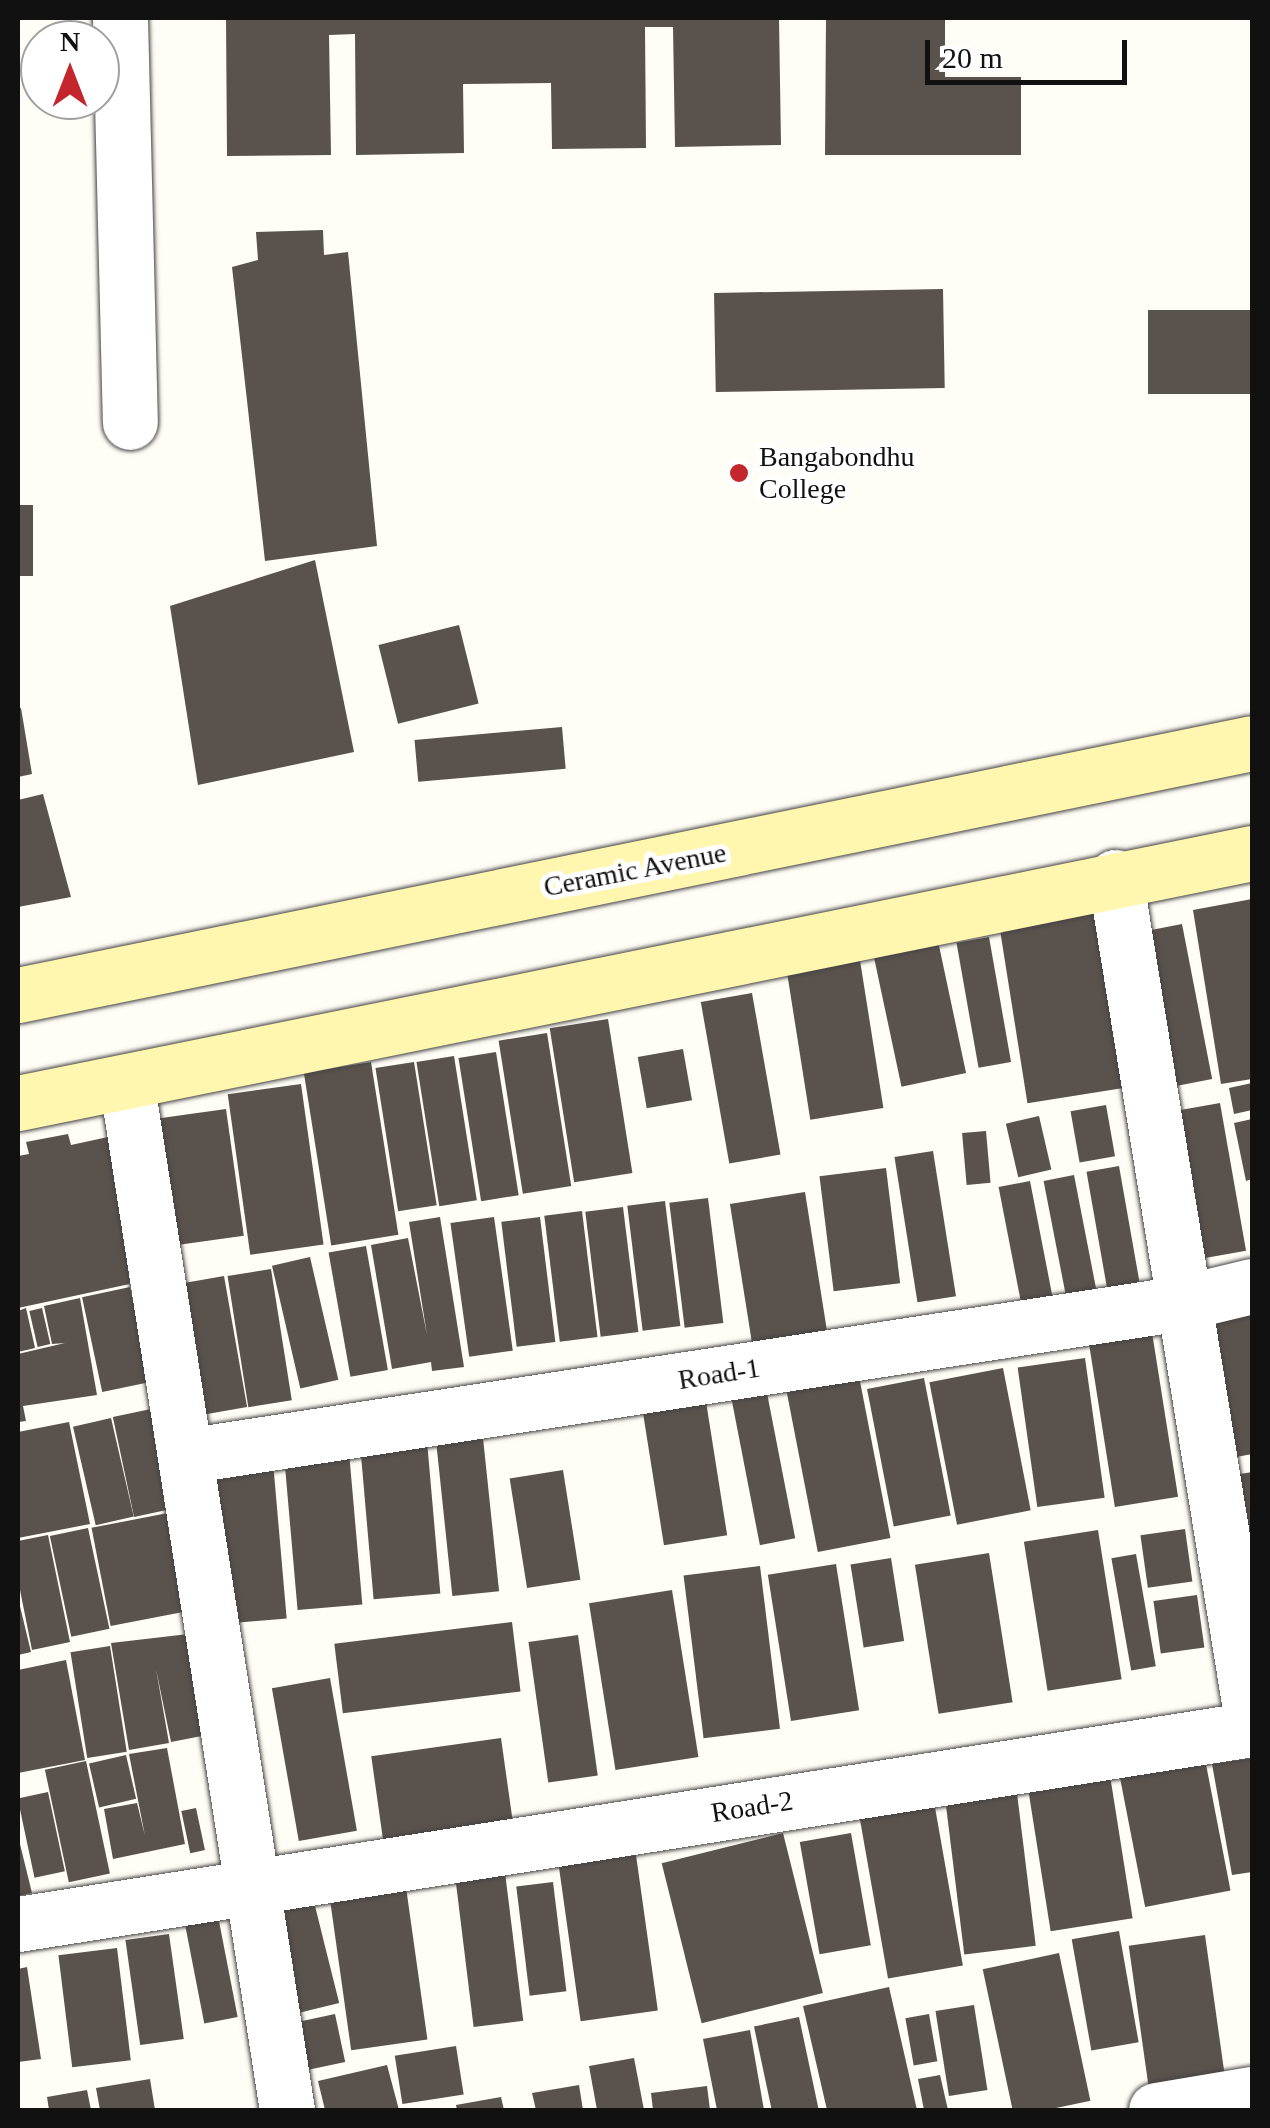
<!DOCTYPE html>
<style>
body{margin:0}
#map{position:relative;width:1270px;height:2128px;overflow:hidden;background:#fffdf5;font-family:"Times New Roman",serif}
div>[style]{position:absolute}
.building>*{inset:0;background:#5a524d;transform-origin:0 0}
.roads{filter:drop-shadow(0 0 2px #444) drop-shadow(0 0 2px #444)}
.minor>*{height:55px;margin:-27.5px;padding:0 27.5px;transform-origin:27.5px;border-radius:27.5px;background:#fff}
.secondary>*{height:55px;margin:-27.5px;padding:0 27.5px;transform-origin:27.5px;border-radius:27.5px;background:#fff6b0}
.dots>*{width:28px;height:28px;translate:-50% -50%;box-sizing:border-box;border:5px solid #fff;border-radius:50%}
span{translate:-50% -50%;white-space:nowrap;text-align:center;line-height:1.15;-webkit-text-stroke:10px #fff;paint-order:stroke}
.poi-label{font-size:28px;color:#111}
.left{translate:0 -50%;text-align:left}
.street-label{font-size:28px;color:#111}
.frame{position:absolute;inset:0;border:20px solid #111;pointer-events:none}
.north{position:absolute;left:20px;top:20px;width:100px;height:100px;box-sizing:border-box;background:#fff;border:2px solid #a0a0a0;border-radius:50%;rotate:0deg;font-size:28px;font-weight:700;line-height:40px;text-align:center;color:#111}
.north::after{content:'';display:block;margin:auto;width:35px;height:45px;background:#c4262e;clip-path:polygon(50% 0,100% 100%,50% 72%,0 100%)}
.scale{position:absolute;left:925px;top:40px;width:202px;height:45px;box-sizing:border-box;border:5px solid #111;border-top:0;padding-left:12px;font-size:30px;line-height:35px;white-space:nowrap;color:#111;-webkit-text-stroke:8px #fff;paint-order:stroke}
</style>
<div id="map">
<div class="building">
<div style="clip-path:polygon(226px 18px,779px 18px,781px 145px,675px 147px,673px 27px,645px 27px,646px 148px,552px 149px,551px 83px,463px 84px,464px 153px,356px 155px,355px 34px,329px 35px,331px 155px,227px 156px)"></div>
<div style="clip-path:polygon(826px 18px,945px 18px,945px 77px,1021px 77px,1021px 155px,825px 155px)"></div>
<div style="clip-path:polygon(323px 230px,324px 255px,348px 252px,377px 546px,265px 561px,232px 267px,258px 260px,256px 232px)"></div>
<div style="left:943px;top:289px;width:99px;height:229px;rotate:89deg"></div>
<div style="left:1252px;top:310px;width:84px;height:104px;rotate:90deg"></div>
<div style="left:18px;top:505px;width:15px;height:71px"></div>
<div style="clip-path:polygon(315px 560px,354px 752px,198px 785px,170px 606px)"></div>
<div style="left:459px;top:625px;width:81px;height:83px;rotate:76deg"></div>
<div style="clip-path:polygon(21px 708px,32px 774px,18px 777px,18px 709px)"></div>
<div style="left:562px;top:727px;width:42px;height:148px;rotate:85deg"></div>
<div style="clip-path:polygon(43px 794px,71px 897px,18px 907px,18px 800px)"></div>
<div style="clip-path:polygon(1252px 899px,1252px 1079px,1221px 1084px,1193px 910px)"></div>
<div style="left:1103px;top:909px;width:180px;height:105px;rotate:81deg"></div>
<div style="left:1182px;top:924px;width:158px;height:55px;rotate:79deg"></div>
<div style="left:989px;top:937px;width:127px;height:33px;rotate:80deg"></div>
<div style="left:938px;top:941px;width:135px;height:66px;rotate:78deg"></div>
<div style="left:859px;top:954px;width:156px;height:74px;rotate:81deg"></div>
<div style="left:752px;top:993px;width:164px;height:52px;rotate:80deg"></div>
<div style="left:608px;top:1019px;width:156px;height:59px;rotate:81deg"></div>
<div style="left:547px;top:1033px;width:155px;height:49px;rotate:81deg"></div>
<div style="left:683px;top:1049px;width:52px;height:46px;rotate:80deg"></div>
<div style="left:496px;top:1052px;width:145px;height:38px;rotate:81deg"></div>
<div style="left:454px;top:1056px;width:146px;height:38px;rotate:81deg"></div>
<div style="left:371px;top:1062px;width:175px;height:68px;rotate:81deg"></div>
<div style="left:414px;top:1062px;width:145px;height:39px;rotate:81deg"></div>
<div style="clip-path:polygon(1252px 1083px,1252px 1110px,1234px 1114px,1229px 1088px)"></div>
<div style="left:301px;top:1084px;width:162px;height:74px;rotate:82deg"></div>
<div style="left:1220px;top:1103px;width:150px;height:53px;rotate:80deg"></div>
<div style="left:1106px;top:1105px;width:52px;height:36px;rotate:80deg"></div>
<div style="left:226px;top:1109px;width:128px;height:78px;rotate:82deg"></div>
<div style="left:1039px;top:1116px;width:55px;height:34px;rotate:77deg"></div>
<div style="clip-path:polygon(1252px 1119px,1252px 1179px,1246px 1181px,1234px 1123px)"></div>
<div style="left:986px;top:1131px;width:52px;height:24px;rotate:85deg"></div>
<div style="clip-path:polygon(68px 1134px,71px 1145px,108px 1137px,139px 1282px,18px 1308px,18px 1156px,29px 1154px,26px 1142px)"></div>
<div style="left:933px;top:1151px;width:147px;height:39px;rotate:81deg"></div>
<div style="left:1119px;top:1166px;width:128px;height:33px;rotate:80deg"></div>
<div style="left:886px;top:1168px;width:116px;height:67px;rotate:83deg"></div>
<div style="left:1074px;top:1175px;width:127px;height:31px;rotate:79deg"></div>
<div style="left:1030px;top:1181px;width:127px;height:32px;rotate:79deg"></div>
<div style="left:805px;top:1192px;width:144px;height:76px;rotate:81deg"></div>
<div style="left:708px;top:1198px;width:126px;height:39px;rotate:83deg"></div>
<div style="left:665px;top:1201px;width:126px;height:38px;rotate:83deg"></div>
<div style="left:623px;top:1207px;width:126px;height:38px;rotate:83deg"></div>
<div style="left:582px;top:1211px;width:127px;height:38px;rotate:83deg"></div>
<div style="clip-path:polygon(440px 1217px,464px 1367px,432px 1371px,431px 1362px,392px 1369px,371px 1245px,408px 1238px,427px 1335px,409px 1222px)"></div>
<div style="left:494px;top:1217px;width:135px;height:44px;rotate:82deg"></div>
<div style="left:540px;top:1217px;width:126px;height:39px;rotate:83deg"></div>
<div style="left:366px;top:1246px;width:126px;height:38px;rotate:80deg"></div>
<div style="left:310px;top:1257px;width:126px;height:39px;rotate:77deg"></div>
<div style="left:271px;top:1269px;width:133px;height:44px;rotate:81deg"></div>
<div style="left:224px;top:1276px;width:133px;height:42px;rotate:80deg"></div>
<div style="left:130px;top:1287px;width:97px;height:49px;rotate:78deg"></div>
<div style="clip-path:polygon(80px 1298px,97px 1395px,23px 1406px,26px 1421px,18px 1422px,18px 1354px,65px 1343px,52px 1344px,44px 1306px)"></div>
<div style="clip-path:polygon(26px 1308px,35px 1348px,18px 1352px,18px 1311px)"></div>
<div style="left:42px;top:1308px;width:37px;height:13px;rotate:77deg"></div>
<div style="clip-path:polygon(1252px 1309px,1252px 1454px,1216px 1461px,1195px 1320px)"></div>
<div style="left:1151px;top:1326px;width:173px;height:64px;rotate:81deg"></div>
<div style="left:1085px;top:1358px;width:141px;height:68px;rotate:82deg"></div>
<div style="left:1003px;top:1368px;width:145px;height:75px;rotate:79deg"></div>
<div style="left:858px;top:1371px;width:170px;height:74px;rotate:79deg"></div>
<div style="left:924px;top:1378px;width:140px;height:58px;rotate:79deg"></div>
<div style="left:704px;top:1389px;width:148px;height:64px;rotate:81deg"></div>
<div style="left:767px;top:1393px;width:148px;height:36px;rotate:79deg"></div>
<div style="left:151px;top:1409px;width:102px;height:39px;rotate:78deg"></div>
<div style="left:111px;top:1418px;width:101px;height:39px;rotate:77deg"></div>
<div style="clip-path:polygon(69px 1422px,90px 1524px,18px 1538px,18px 1432px)"></div>
<div style="left:483px;top:1438px;width:154px;height:47px;rotate:84deg"></div>
<div style="left:427px;top:1441px;width:153px;height:67px;rotate:85deg"></div>
<div style="left:349px;top:1452px;width:153px;height:65px;rotate:85deg"></div>
<div style="left:273px;top:1462px;width:157px;height:73px;rotate:85deg"></div>
<div style="left:563px;top:1470px;width:111px;height:54px;rotate:81deg"></div>
<div style="clip-path:polygon(1252px 1472px,1252px 1638px,1223px 1477px)"></div>
<div style="left:173px;top:1512px;width:100px;height:83px;rotate:79deg"></div>
<div style="left:88px;top:1528px;width:103px;height:39px;rotate:78deg"></div>
<div style="left:1185px;top:1529px;width:53px;height:45px;rotate:82deg"></div>
<div style="left:1098px;top:1530px;width:151px;height:75px;rotate:81deg"></div>
<div style="clip-path:polygon(48px 1535px,70px 1642px,32px 1650px,18px 1580px,18px 1541px)"></div>
<div style="left:989px;top:1553px;width:151px;height:75px;rotate:81deg"></div>
<div style="left:1136px;top:1554px;width:114px;height:25px;rotate:80deg"></div>
<div style="left:891px;top:1558px;width:84px;height:41px;rotate:81deg"></div>
<div style="left:836px;top:1564px;width:148px;height:69px;rotate:81deg"></div>
<div style="left:760px;top:1566px;width:164px;height:77px;rotate:83deg"></div>
<div style="left:672px;top:1590px;width:169px;height:84px;rotate:81deg"></div>
<div style="left:1197px;top:1595px;width:53px;height:44px;rotate:82deg"></div>
<div style="clip-path:polygon(18px 1598px,31px 1652px,18px 1655px)"></div>
<div style="left:512px;top:1622px;width:70px;height:179px;rotate:83deg"></div>
<div style="clip-path:polygon(197px 1633px,217px 1733px,171px 1742px,156px 1669px,169px 1743px,129px 1750px,111px 1643px)"></div>
<div style="left:578px;top:1635px;width:142px;height:50px;rotate:82deg"></div>
<div style="left:110px;top:1646px;width:107px;height:40px;rotate:81deg"></div>
<div style="clip-path:polygon(66px 1660px,85px 1760px,18px 1773px,18px 1670px)"></div>
<div style="left:330px;top:1678px;width:155px;height:59px;rotate:80deg"></div>
<div style="left:501px;top:1738px;width:90px;height:131px;rotate:82deg"></div>
<div style="clip-path:polygon(167px 1748px,185px 1844px,113px 1859px,104px 1809px,137px 1803px,145px 1836px,129px 1754px)"></div>
<div style="left:1204px;top:1754px;width:139px;height:87px;rotate:79deg"></div>
<div style="left:126px;top:1755px;width:45px;height:38px;rotate:77deg"></div>
<div style="clip-path:polygon(1252px 1758px,1252px 1872px,1232px 1875px,1212px 1764px)"></div>
<div style="left:86px;top:1761px;width:115px;height:42px;rotate:78deg"></div>
<div style="left:1109px;top:1769px;width:151px;height:83px;rotate:81deg"></div>
<div style="left:1016px;top:1785px;width:162px;height:72px;rotate:83deg"></div>
<div style="left:48px;top:1792px;width:81px;height:31px;rotate:78deg"></div>
<div style="left:933px;top:1796px;width:172px;height:76px;rotate:80deg"></div>
<div style="left:196px;top:1808px;width:43px;height:15px;rotate:78deg"></div>
<div style="left:783px;top:1833px;width:165px;height:125px;rotate:76deg"></div>
<div style="left:851px;top:1833px;width:114px;height:52px;rotate:80deg"></div>
<div style="clip-path:polygon(18px 1836px,32px 1893px,18px 1896px)"></div>
<div style="left:636px;top:1855px;width:157px;height:78px;rotate:82deg"></div>
<div style="left:504px;top:1864px;width:158px;height:50px;rotate:83deg"></div>
<div style="left:405px;top:1880px;width:161px;height:77px;rotate:82deg"></div>
<div style="left:553px;top:1882px;width:110px;height:37px;rotate:83deg"></div>
<div style="left:314px;top:1902px;width:104px;height:41px;rotate:76deg"></div>
<div style="left:218px;top:1916px;width:103px;height:34px;rotate:79deg"></div>
<div style="left:1119px;top:1931px;width:113px;height:48px;rotate:80deg"></div>
<div style="left:169px;top:1934px;width:106px;height:44px;rotate:82deg"></div>
<div style="left:1205px;top:1935px;width:142px;height:77px;rotate:82deg"></div>
<div style="left:117px;top:1948px;width:113px;height:59px;rotate:83deg"></div>
<div style="left:1059px;top:1953px;width:151px;height:78px;rotate:78deg"></div>
<div style="clip-path:polygon(27px 1967px,41px 2059px,18px 2062px,18px 1969px)"></div>
<div style="clip-path:polygon(889px 1987px,917px 2110px,827px 2110px,803px 2006px)"></div>
<div style="left:974px;top:2005px;width:86px;height:39px;rotate:81deg"></div>
<div style="left:335px;top:2014px;width:49px;height:68px;rotate:78deg"></div>
<div style="left:929px;top:2014px;width:48px;height:24px;rotate:80deg"></div>
<div style="left:799px;top:2017px;width:95px;height:46px;rotate:78deg"></div>
<div style="clip-path:polygon(750px 2030px,764px 2110px,717px 2110px,703px 2039px)"></div>
<div style="left:456px;top:2046px;width:49px;height:62px;rotate:81deg"></div>
<div style="clip-path:polygon(634px 2058px,644px 2110px,597px 2110px,589px 2066px)"></div>
<div style="clip-path:polygon(387px 2065px,399px 2110px,325px 2110px,318px 2081px)"></div>
<div style="clip-path:polygon(940px 2075px,948px 2110px,924px 2110px,918px 2079px)"></div>
<div style="clip-path:polygon(150px 2079px,155px 2110px,100px 2110px,96px 2088px)"></div>
<div style="clip-path:polygon(579px 2085px,583px 2110px,536px 2110px,532px 2093px)"></div>
<div style="clip-path:polygon(707px 2086px,710px 2110px,653px 2110px,651px 2093px)"></div>
<div style="clip-path:polygon(87px 2090px,91px 2110px,49px 2110px,47px 2097px)"></div>
<div style="clip-path:polygon(501px 2097px,504px 2110px,457px 2110px,456px 2105px)"></div>
</div>
<div class="roads">
<div class="minor">
<div style="left:120px;top:18px;width:404px;rotate:88.6deg"></div>
<div style="left:1115px;top:877px;width:855px;rotate:80.78deg"></div>
<div style="left:127px;top:1086px;width:1036px;rotate:81.12deg"></div>
<div style="left:185px;top:1456px;width:1008px;rotate:-8.73deg"></div>
<div style="left:1181px;top:1303px;width:73px;rotate:-13.5deg"></div>
<div style="left:18px;top:1924px;width:1249px;rotate:-8.98deg"></div>
<div style="left:1156px;top:2110px;width:97px;rotate:-9.5deg"></div>
</div>
<div class="secondary">
<div style="left:18px;top:995px;width:1259px;rotate:-11.54deg"></div>
<div style="left:18px;top:1103px;width:1259px;rotate:-11.45deg"></div>
</div>
</div>
<div class="dots">
<div style="left:739px;top:473px;background:#c4262e"></div>
</div>
<div class="poi-label">
<span class="left" style="left:759px;top:473px">Bangabondhu<br>College</span>
</div>
<div class="street-label">
<span style="left:635px;top:870px;rotate:-11deg">Ceramic Avenue</span>
<span style="left:719px;top:1374px;rotate:-9deg">Road-1</span>
<span style="left:752px;top:1807px;rotate:-9deg">Road-2</span>
</div>
<div class="frame"></div>
<div class="north">N</div>
<div class="scale">20 m</div>
</div>
